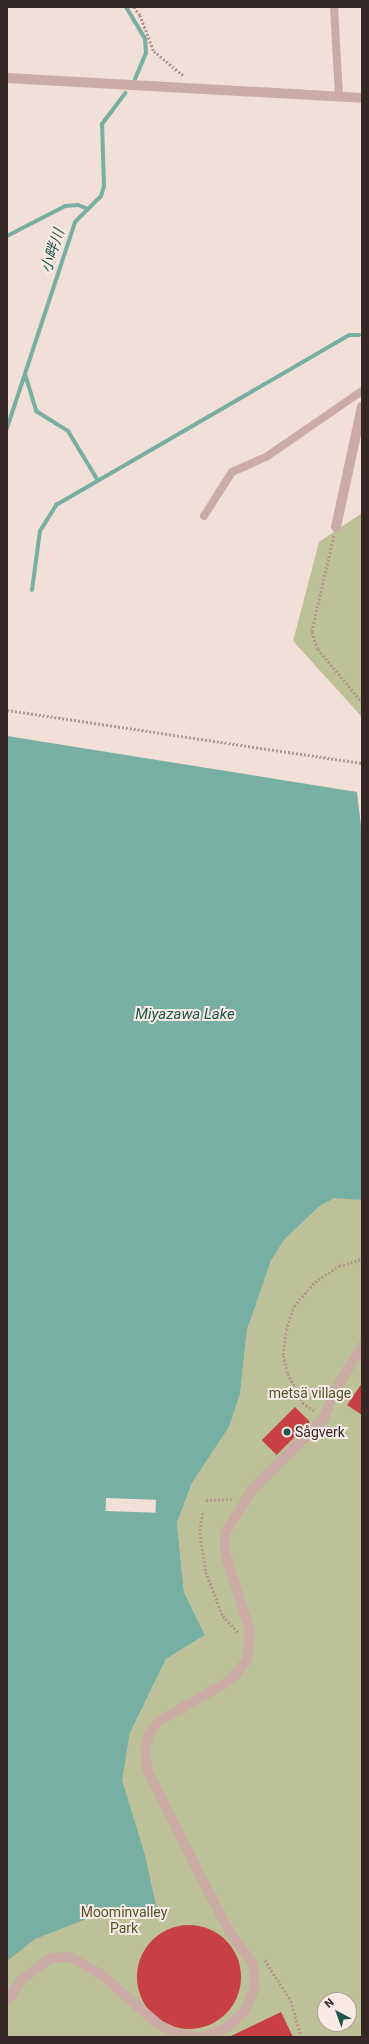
<!DOCTYPE html>
<meta charset="utf-8">
<style>
body{margin:0}
#map{position:relative;width:369px;height:2044px;overflow:hidden;background:#f2dfd8;font-family:Roboto,"Noto Sans JP",sans-serif}
div>[style]{position:absolute}
.green>*{inset:0;background:#bdc198}
.water>*{inset:0;background:#77afa3}
.pier>*{inset:0;background:#f2dfd8;transform-origin:0 0}
.stream>*{height:4px;margin:-2px;padding:0 2px;transform-origin:2px;border-radius:2px;background:#77afa3}
.building>*{inset:0;background:#c84041;transform-origin:0 0}
.round{border-radius:50%}
.path>*{height:2.5px;margin-top:-1.25px;transform-origin:0;background:repeating-linear-gradient(90deg,#b5958f 0 2px,transparent 0 4px)}
.service>*{height:8px;margin:-4px;padding:0 4px;transform-origin:4px;border-radius:4px;background:#caaca4}
.pedestrian>*{height:10px;margin:-5px;padding:0 5px;transform-origin:5px;border-radius:5px;background:#caaca4}
.minor>*{height:10px;margin:-5px;padding:0 5px;transform-origin:5px;border-radius:5px;background:#caaca4}
.dots>*{width:11px;height:11px;translate:-50% -50%;box-sizing:border-box;border:2px solid #f9eae5;border-radius:50%}
span{translate:-50% -50%;white-space:nowrap;text-align:center;line-height:1.15;-webkit-text-stroke:4px #f9eae5;paint-order:stroke}
.park-label{font-size:14px;color:#4f5429}
.poi-label{font-size:14px;color:#352726}
.left{translate:0 -50%;text-align:left}
.water-label{font-size:15px;color:#1b574b;font-style:italic}
.frame{position:absolute;inset:0;border:8px solid #352726;pointer-events:none}
.north{position:absolute;left:317px;top:1992px;width:40px;height:40px;box-sizing:border-box;background:#f9eae5;border:1px solid #ab9c99;border-radius:50%;rotate:319deg;font-size:11px;font-weight:700;line-height:16px;text-align:center;color:#352726}
.north::after{content:'';display:block;margin:auto;width:14px;height:18px;background:#1b574b;clip-path:polygon(50% 0,100% 100%,50% 72%,0 100%)}
</style>
<div id="map">
<div class="green">
<div style="clip-path:polygon(362px 513px,362px 717px,293px 641px,319px 542px)"></div>
<div style="clip-path:polygon(evenodd,348px 1197px,362px 1200px,362px 2037px,7px 2037px,7px 1723px,127px 1750px,130px 1733px,166px 1659px,205px 1635px,184px 1592px,177px 1523px,192px 1483px,229px 1427px,240px 1394px,247px 1330px,271px 1261px,284px 1240px,321px 1205px,335px 1198px,348px 1197px,325px 2000px,349px 2000px,349px 2024px,325px 2024px,325px 2000px)"></div>
</div>
<div class="water">
<div style="clip-path:polygon(7px 736px,357px 792px,362px 835px,362px 1200px,335px 1198px,321px 1205px,284px 1240px,271px 1261px,247px 1330px,240px 1394px,229px 1427px,192px 1483px,177px 1523px,184px 1592px,205px 1635px,166px 1659px,130px 1733px,122px 1780px,145px 1855px,157px 1910px,107px 1911px,35px 1939px,7px 1961px)"></div>
</div>
<div class="pier">
<div style="left:106px;top:1498px;width:50px;height:13px;rotate:2deg"></div>
</div>
<div class="stream">
<div style="left:126px;top:7px;width:37px;rotate:59deg"></div>
<div style="left:145px;top:39px;width:14px;rotate:86deg"></div>
<div style="left:146px;top:53px;width:28px;rotate:113deg"></div>
<div style="left:7px;top:236px;width:65px;rotate:-27.3deg"></div>
<div style="left:65px;top:206px;width:13px;rotate:-4deg"></div>
<div style="left:78px;top:205px;width:11px;rotate:22deg"></div>
<div style="left:25px;top:374px;width:39px;rotate:73deg"></div>
<div style="left:36px;top:411px;width:38px;rotate:32deg"></div>
<div style="left:68px;top:431px;width:56px;rotate:58.9deg"></div>
<div style="left:7px;top:428px;width:217px;rotate:-71.7deg"></div>
<div style="left:75px;top:222px;width:37px;rotate:-45deg"></div>
<div style="left:101px;top:196px;width:10px;rotate:-73deg"></div>
<div style="left:104px;top:186px;width:62px;rotate:-91.8deg"></div>
<div style="left:102px;top:124px;width:39px;rotate:-53deg"></div>
<div style="left:32px;top:590px;width:60px;rotate:-82.3deg"></div>
<div style="left:40px;top:531px;width:31px;rotate:-58deg"></div>
<div style="left:56px;top:505px;width:339px;rotate:-30.1deg"></div>
<div style="left:349px;top:335px;width:10px"></div>
</div>
<div class="building">
<div style="clip-path:polygon(362px 1383px,362px 1415px,347px 1405px)"></div>
<div style="left:295px;top:1407px;width:21px;height:47px;rotate:45deg"></div>
<div class="round" style="left:137px;top:1925px;width:104px;height:104px"></div>
<div style="clip-path:polygon(281px 2012px,293px 2037px,229px 2037px)"></div>
</div>
<div class="path">
<div style="left:134px;top:7px;width:10px;rotate:53deg"></div>
<div style="left:140px;top:15px;width:39px;rotate:69deg"></div>
<div style="left:154px;top:51px;width:39px;rotate:40deg"></div>
<div style="left:334px;top:536px;width:98px;rotate:102.9deg"></div>
<div style="left:312px;top:632px;width:18px;rotate:71deg"></div>
<div style="left:318px;top:649px;width:69px;rotate:50.3deg"></div>
<div style="left:7px;top:710px;width:359px;rotate:8.5deg"></div>
<div style="left:314px;top:1411px;width:13px;rotate:-148deg"></div>
<div style="left:303px;top:1404px;width:35px;rotate:-117deg"></div>
<div style="left:287px;top:1373px;width:18px;rotate:-103deg"></div>
<div style="left:283px;top:1355px;width:25px;rotate:-83deg"></div>
<div style="left:286px;top:1330px;width:25px;rotate:-72deg"></div>
<div style="left:294px;top:1306px;width:32px;rotate:-49deg"></div>
<div style="left:315px;top:1282px;width:29px;rotate:-34deg"></div>
<div style="left:339px;top:1266px;width:24px;rotate:-17deg"></div>
<div style="left:206px;top:1500px;width:27px;rotate:-2deg"></div>
<div style="left:203px;top:1513px;width:20px;rotate:99deg"></div>
<div style="left:200px;top:1533px;width:39px;rotate:81deg"></div>
<div style="left:206px;top:1572px;width:47px;rotate:68.9deg"></div>
<div style="left:223px;top:1616px;width:22px;rotate:47deg"></div>
<div style="left:265px;top:1960px;width:49px;rotate:57.6deg"></div>
<div style="left:291px;top:2001px;width:37px;rotate:74deg"></div>
</div>
<div class="service">
<div style="left:334px;top:7px;width:90px;rotate:86.8deg"></div>
<div style="left:204px;top:516px;width:52px;rotate:-57.5deg"></div>
<div style="left:232px;top:472px;width:37px;rotate:-24deg"></div>
<div style="left:266px;top:457px;width:116px;rotate:-34.5deg"></div>
</div>
<div class="pedestrian">
<div style="left:7px;top:2001px;width:27px;rotate:-56deg"></div>
<div style="left:22px;top:1979px;width:36px;rotate:-36deg"></div>
<div style="left:51px;top:1958px;width:19px;rotate:-3deg"></div>
<div style="left:70px;top:1957px;width:35px;rotate:29deg"></div>
<div style="left:101px;top:1974px;width:77px;rotate:41.3deg"></div>
<div style="left:159px;top:2025px;width:26px;rotate:25deg"></div>
<div style="left:183px;top:2036px;width:19px;rotate:3deg"></div>
<div style="left:203px;top:2037px;width:25px;rotate:-21deg"></div>
<div style="left:226px;top:2028px;width:24px;rotate:-42deg"></div>
<div style="left:244px;top:2012px;width:27px;rotate:-66deg"></div>
<div style="left:255px;top:1987px;width:23px;rotate:-95deg"></div>
<div style="left:253px;top:1964px;width:41px;rotate:-126deg"></div>
<div style="left:229px;top:1931px;width:54px;rotate:-117.5deg"></div>
<div style="left:204px;top:1883px;width:127px;rotate:-116.6deg"></div>
<div style="left:147px;top:1769px;width:20px;rotate:-96deg"></div>
<div style="left:145px;top:1749px;width:16px;rotate:-75deg"></div>
<div style="left:149px;top:1734px;width:16px;rotate:-52deg"></div>
<div style="left:159px;top:1721px;width:75px;rotate:-29.6deg"></div>
<div style="left:224px;top:1684px;width:17px;rotate:-40deg"></div>
<div style="left:237px;top:1673px;width:17px;rotate:-54deg"></div>
<div style="left:247px;top:1659px;width:28px;rotate:-84deg"></div>
<div style="left:250px;top:1631px;width:82px;rotate:-107.8deg"></div>
<div style="left:225px;top:1553px;width:20px;rotate:-90deg"></div>
<div style="left:225px;top:1533px;width:51px;rotate:-57.9deg"></div>
<div style="left:252px;top:1490px;width:102px;rotate:-45deg"></div>
<div style="left:324px;top:1418px;width:28px;rotate:-69deg"></div>
<div style="left:334px;top:1392px;width:54px;rotate:-58.7deg"></div>
</div>
<div class="minor">
<div style="left:7px;top:78px;width:356px;rotate:3.2deg"></div>
<div style="left:336px;top:527px;width:123px;rotate:-77.8deg"></div>
</div>
<div class="dots">
<div style="left:287px;top:1432px;background:#1b574b"></div>
</div>
<div class="park-label">
<span style="left:310px;top:1393px">metsä village</span>
<span style="left:124px;top:1920px">Moominvalley<br>Park</span>
</div>
<div class="poi-label">
<span class="left" style="left:295px;top:1432px">Sågverk</span>
</div>
<div class="water-label">
<span style="left:53px;top:251px;rotate:-72deg">小畔川</span>
<span style="left:185px;top:1015px">Miyazawa Lake</span>
</div>
<div class="frame"></div>
<div class="north">N</div>
</div>
